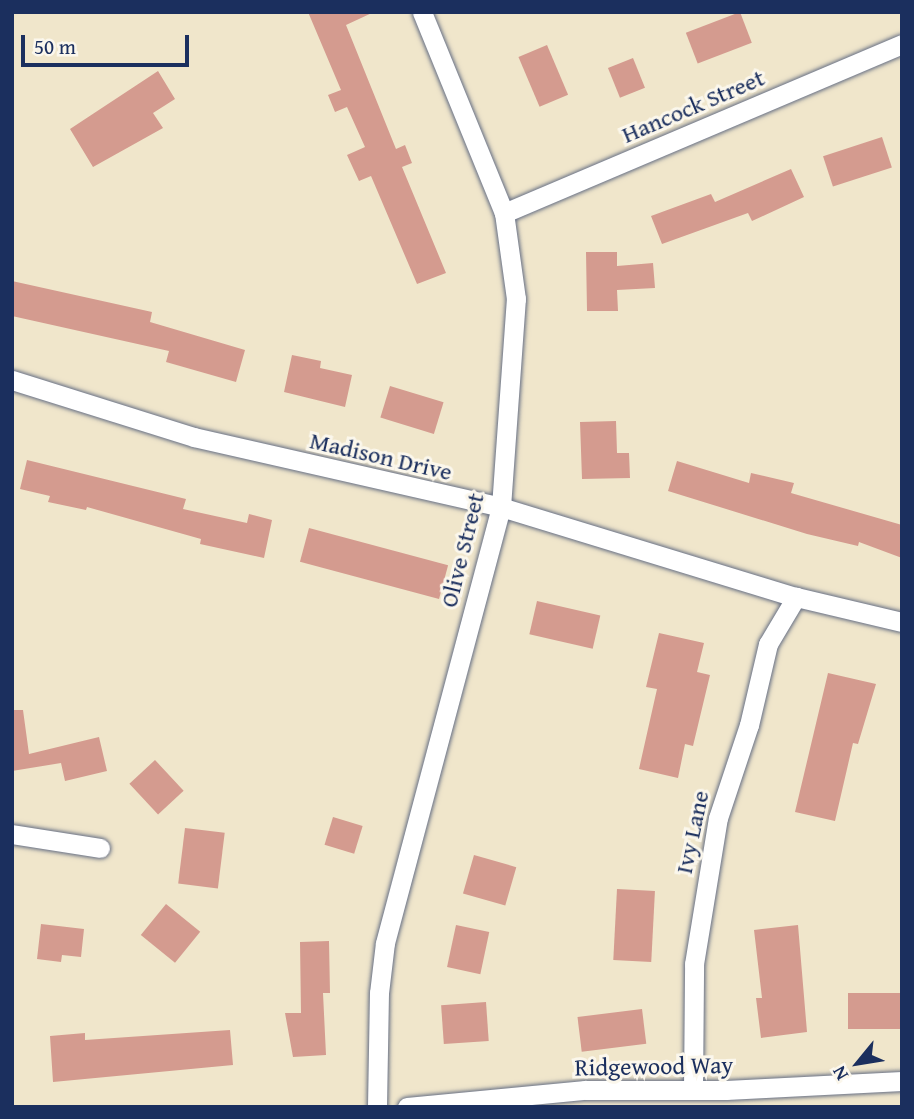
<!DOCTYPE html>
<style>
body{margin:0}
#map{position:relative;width:914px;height:1119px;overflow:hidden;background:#f0e6cb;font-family:"Gentium Book Plus",serif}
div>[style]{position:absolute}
.building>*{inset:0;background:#d49b8f;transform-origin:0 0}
.roads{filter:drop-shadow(0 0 2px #666f84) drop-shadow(0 0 2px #666f84)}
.street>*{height:19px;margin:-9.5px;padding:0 9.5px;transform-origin:9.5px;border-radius:9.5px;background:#fff}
span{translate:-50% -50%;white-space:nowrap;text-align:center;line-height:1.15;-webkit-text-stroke:6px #fbf7ec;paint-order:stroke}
.street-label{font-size:24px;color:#1b2f5e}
.frame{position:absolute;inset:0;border:14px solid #1b2f5e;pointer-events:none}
.north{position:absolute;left:823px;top:1028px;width:70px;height:70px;-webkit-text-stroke:5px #fbf7ec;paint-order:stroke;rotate:240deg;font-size:19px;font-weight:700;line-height:28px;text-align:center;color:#1b2f5e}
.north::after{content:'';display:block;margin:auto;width:24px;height:32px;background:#1b2f5e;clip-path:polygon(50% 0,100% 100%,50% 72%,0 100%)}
.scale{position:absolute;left:21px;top:35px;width:168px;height:32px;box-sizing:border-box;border:4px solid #1b2f5e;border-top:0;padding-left:9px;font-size:21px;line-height:24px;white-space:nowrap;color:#1b2f5e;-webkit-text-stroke:5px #fbf7ec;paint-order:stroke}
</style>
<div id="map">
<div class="building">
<div style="clip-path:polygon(308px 12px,374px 12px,346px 25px,396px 149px,405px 145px,412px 163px,402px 167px,446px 273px,417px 284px,371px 176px,359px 181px,347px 155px,365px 147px,347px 107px,335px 112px,328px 95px,341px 90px)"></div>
<div style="left:740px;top:12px;width:33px;height:58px;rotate:69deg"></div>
<div style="left:547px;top:45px;width:54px;height:31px;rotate:67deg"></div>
<div style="left:633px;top:58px;width:32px;height:27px;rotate:68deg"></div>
<div style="clip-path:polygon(158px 71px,175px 99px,153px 113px,163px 128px,93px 167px,70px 129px)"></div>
<div style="left:882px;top:137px;width:32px;height:62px;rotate:72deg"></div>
<div style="clip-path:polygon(791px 169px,804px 197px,752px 221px,748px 213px,662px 244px,651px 216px,711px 194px,715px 202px)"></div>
<div style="clip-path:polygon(586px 252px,617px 252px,617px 266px,653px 263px,655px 288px,617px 290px,618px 311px,587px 311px)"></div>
<div style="clip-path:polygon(12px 281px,152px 312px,150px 322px,245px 350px,236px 382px,166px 362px,169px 351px,12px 316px)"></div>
<div style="clip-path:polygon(292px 355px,321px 361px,320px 368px,352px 375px,345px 407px,284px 392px)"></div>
<div style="left:390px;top:386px;width:56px;height:33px;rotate:17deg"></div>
<div style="clip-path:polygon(616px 421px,617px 453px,629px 453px,630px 478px,582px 479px,580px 422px)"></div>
<div style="clip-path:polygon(27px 460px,186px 499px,183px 509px,247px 523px,249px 514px,272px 520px,264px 558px,200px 544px,201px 539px,87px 507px,86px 510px,48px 502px,50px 496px,20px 489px)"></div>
<div style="clip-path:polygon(677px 461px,749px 483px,751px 473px,794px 483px,791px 493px,902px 525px,902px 558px,859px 542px,858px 546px,807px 534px,668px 491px)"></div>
<div style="left:309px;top:528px;width:144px;height:35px;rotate:15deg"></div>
<div style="left:537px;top:601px;width:65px;height:34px;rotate:13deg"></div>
<div style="clip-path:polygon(659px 633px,704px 643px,697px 672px,710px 675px,693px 746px,685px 744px,678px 778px,639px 769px,657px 689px,646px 687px)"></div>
<div style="clip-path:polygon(828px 673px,876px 684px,858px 744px,853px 743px,835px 821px,795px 812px)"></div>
<div style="clip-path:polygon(12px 710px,23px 710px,29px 754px,99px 737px,107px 771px,65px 781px,61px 763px,12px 771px)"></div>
<div style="left:155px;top:760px;width:42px;height:35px;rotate:47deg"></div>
<div style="left:333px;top:817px;width:31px;height:29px;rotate:17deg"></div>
<div style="left:185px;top:828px;width:40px;height:56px;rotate:7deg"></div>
<div style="left:474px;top:855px;width:44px;height:40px;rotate:16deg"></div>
<div style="left:617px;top:889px;width:38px;height:71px;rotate:3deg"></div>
<div style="left:166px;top:904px;width:44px;height:40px;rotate:39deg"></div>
<div style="clip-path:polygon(41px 924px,84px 929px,81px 957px,62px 955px,61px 962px,37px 959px)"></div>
<div style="left:456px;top:925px;width:34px;height:43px;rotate:12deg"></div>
<div style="clip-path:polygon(798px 925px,807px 1032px,761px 1038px,756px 998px,762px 998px,754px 930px)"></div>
<div style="clip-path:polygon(329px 941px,330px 993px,323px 993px,326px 1055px,293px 1057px,285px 1013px,301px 1013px,300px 942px)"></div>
<div style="left:902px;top:993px;width:36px;height:54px;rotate:90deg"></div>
<div style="left:486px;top:1002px;width:39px;height:45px;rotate:86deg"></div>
<div style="left:642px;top:1009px;width:35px;height:65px;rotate:83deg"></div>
<div style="clip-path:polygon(230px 1030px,233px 1065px,53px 1082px,50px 1036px,85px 1033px,85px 1040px)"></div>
</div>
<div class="roads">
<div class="street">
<div style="left:504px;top:213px;width:432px;rotate:-23deg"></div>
<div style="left:12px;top:380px;width:191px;rotate:17.4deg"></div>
<div style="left:194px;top:437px;width:315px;rotate:12.8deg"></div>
<div style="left:501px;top:507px;width:308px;rotate:17deg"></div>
<div style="left:796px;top:597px;width:109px;rotate:13.3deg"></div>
<div style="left:12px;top:834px;width:89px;rotate:9deg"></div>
<div style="left:693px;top:1090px;width:126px;rotate:-89.5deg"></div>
<div style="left:694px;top:964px;width:148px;rotate:-80.7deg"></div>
<div style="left:718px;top:818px;width:98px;rotate:-71.6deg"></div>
<div style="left:749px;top:725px;width:83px;rotate:-76.8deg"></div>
<div style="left:768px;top:644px;width:55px;rotate:-59.2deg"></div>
<div style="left:377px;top:1107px;width:114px;rotate:-89deg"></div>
<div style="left:379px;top:993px;width:50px;rotate:-83.2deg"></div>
<div style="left:385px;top:943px;width:451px;rotate:-75.1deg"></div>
<div style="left:501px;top:507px;width:209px;rotate:-85.9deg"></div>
<div style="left:516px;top:299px;width:87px;rotate:-97.9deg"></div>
<div style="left:504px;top:213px;width:217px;rotate:-112.2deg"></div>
<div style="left:407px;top:1107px;width:179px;rotate:-5.5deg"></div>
<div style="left:585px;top:1090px;width:141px"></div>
<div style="left:726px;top:1090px;width:176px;rotate:-2.9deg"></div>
</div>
</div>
<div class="street-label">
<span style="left:693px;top:106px;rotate:-23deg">Hancock Street</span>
<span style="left:381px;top:456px;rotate:13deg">Madison Drive</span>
<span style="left:462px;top:550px;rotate:-76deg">Olive Street</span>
<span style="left:692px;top:832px;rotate:-78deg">Ivy Lane</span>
<span style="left:654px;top:1066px;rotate:-1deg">Ridgewood Way</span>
</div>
<div class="frame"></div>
<div class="north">N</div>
<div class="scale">50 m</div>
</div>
